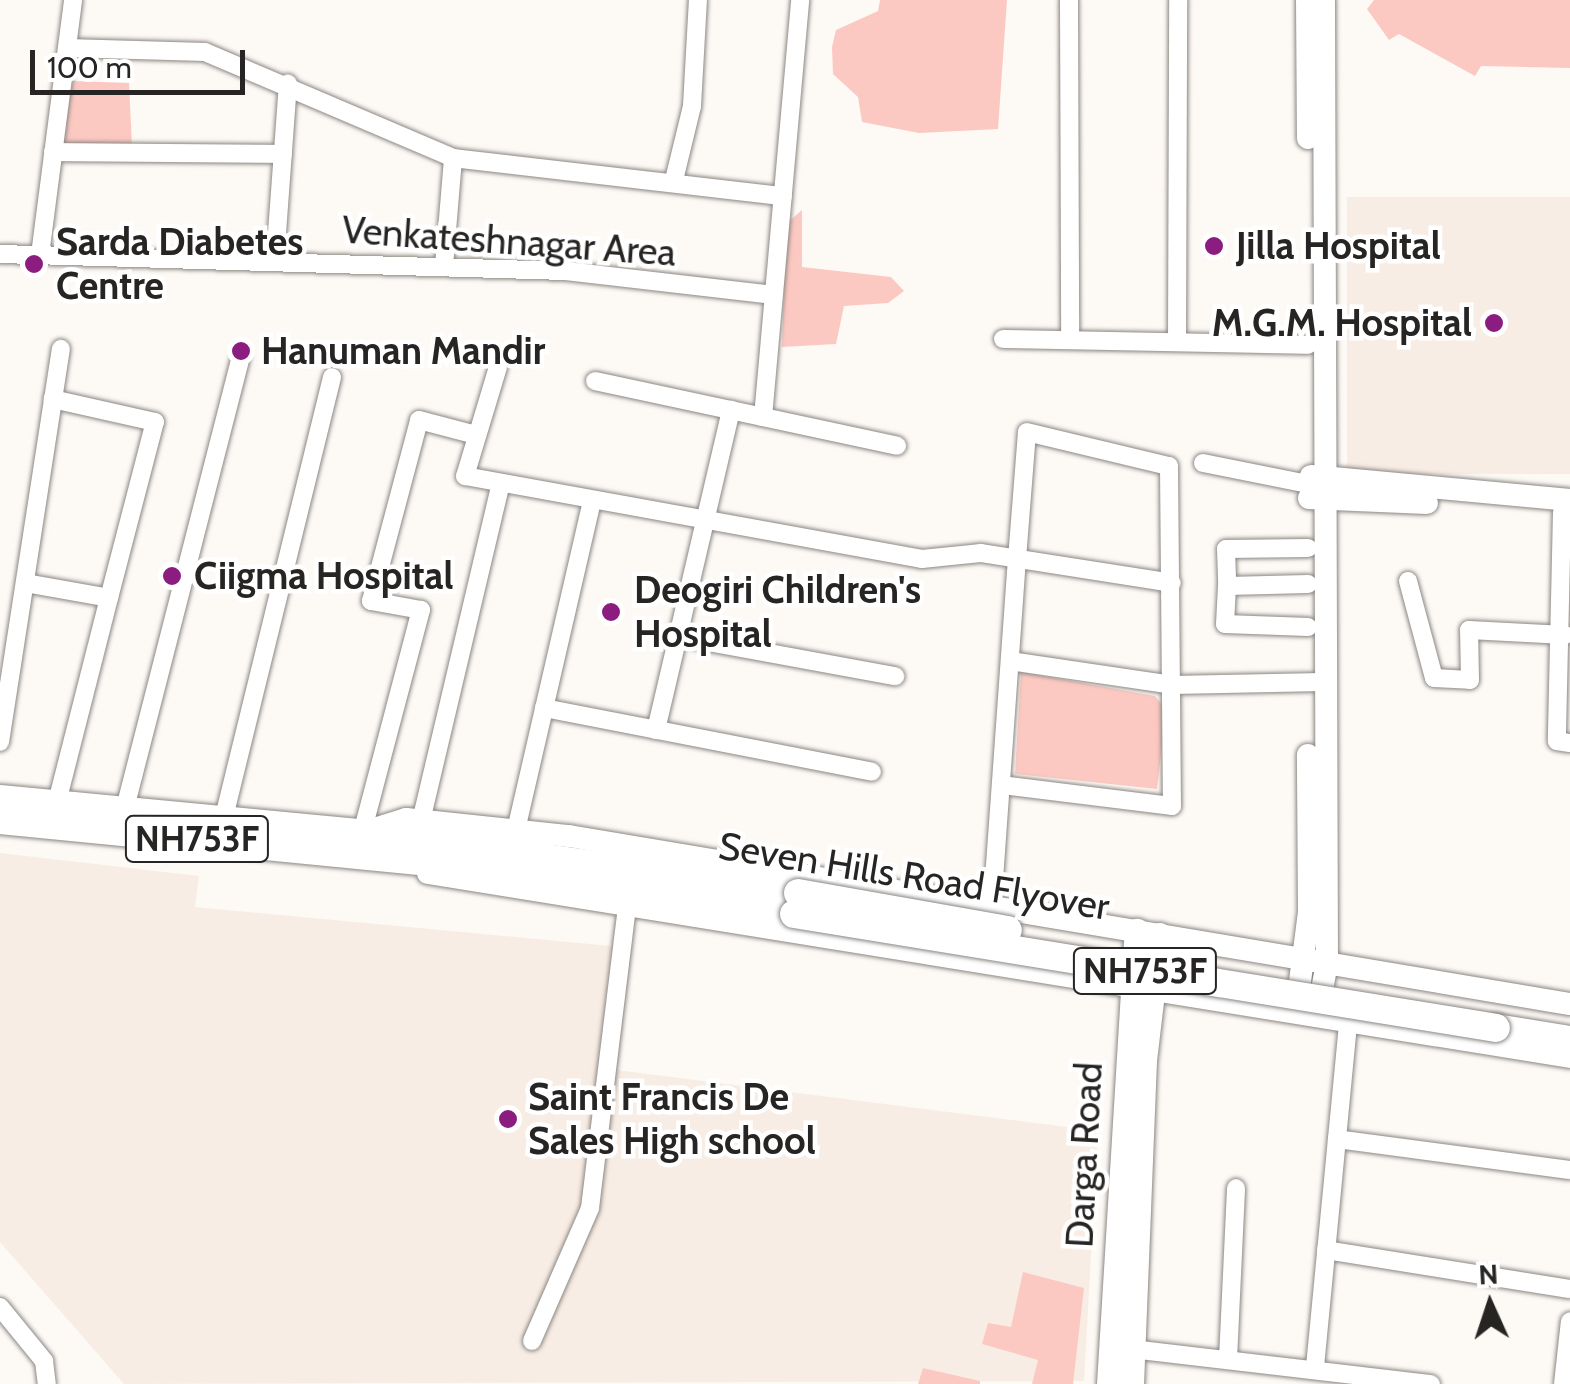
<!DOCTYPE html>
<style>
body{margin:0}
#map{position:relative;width:1570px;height:1384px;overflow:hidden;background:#fdf9f5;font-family:Cabin,sans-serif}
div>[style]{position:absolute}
.built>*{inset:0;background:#f8ede4;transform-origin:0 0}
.green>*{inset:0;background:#fcc9c2}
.roads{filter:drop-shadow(0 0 2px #8b8783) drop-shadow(0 0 2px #8b8783)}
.minor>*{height:18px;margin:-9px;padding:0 9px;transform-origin:9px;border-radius:9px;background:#fff}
.tertiary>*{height:22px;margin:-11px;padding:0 11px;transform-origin:11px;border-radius:11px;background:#fff}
.secondary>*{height:25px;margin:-12.5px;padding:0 12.5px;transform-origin:12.5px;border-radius:12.5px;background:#fff}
.trunk>*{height:28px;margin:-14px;padding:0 14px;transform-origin:14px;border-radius:14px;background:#fff}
.bridges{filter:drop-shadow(0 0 2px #8b8783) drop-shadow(0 0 2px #8b8783)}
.trunk-bridge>*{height:28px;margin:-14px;padding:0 14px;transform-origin:14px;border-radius:14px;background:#fff}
.dots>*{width:28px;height:28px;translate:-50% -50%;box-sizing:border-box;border:5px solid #fff;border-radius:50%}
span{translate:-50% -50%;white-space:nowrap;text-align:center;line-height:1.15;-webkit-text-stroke:9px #fff;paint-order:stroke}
.shield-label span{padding:2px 8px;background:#fff;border:2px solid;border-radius:8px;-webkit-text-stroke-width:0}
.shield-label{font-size:35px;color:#272524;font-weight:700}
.street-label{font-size:38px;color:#272524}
.poi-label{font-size:38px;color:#272524;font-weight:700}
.left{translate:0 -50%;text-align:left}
.right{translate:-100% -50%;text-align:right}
.north{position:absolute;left:1440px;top:1254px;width:100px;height:100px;-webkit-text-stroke:8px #fff;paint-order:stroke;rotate:357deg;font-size:28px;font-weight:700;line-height:40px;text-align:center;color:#272524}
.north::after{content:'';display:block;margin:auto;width:35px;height:45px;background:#272524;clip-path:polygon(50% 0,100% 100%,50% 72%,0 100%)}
.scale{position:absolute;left:30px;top:50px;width:215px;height:45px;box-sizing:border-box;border:5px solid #272524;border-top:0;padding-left:12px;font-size:30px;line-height:35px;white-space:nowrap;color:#272524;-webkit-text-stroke:8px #fff;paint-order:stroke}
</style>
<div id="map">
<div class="built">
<div style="left:1570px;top:197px;width:277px;height:223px;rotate:90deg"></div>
<div style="clip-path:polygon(0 853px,199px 876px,195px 907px,632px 948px,617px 1070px,1098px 1131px,1084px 1381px,124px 1384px,0 1242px)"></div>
</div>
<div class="green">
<div style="clip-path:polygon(880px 0,1007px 0,998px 129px,919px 133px,862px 122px,858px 97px,833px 74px,832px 47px,836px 30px,878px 11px)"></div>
<div style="clip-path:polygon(1374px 0,1570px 0,1570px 68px,1481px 66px,1475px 76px,1399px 34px,1389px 40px,1367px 9px)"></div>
<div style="clip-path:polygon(73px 81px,129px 83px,132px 146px,59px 146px)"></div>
<div style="clip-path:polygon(802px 210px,802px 267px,891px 277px,904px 291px,888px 303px,844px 306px,836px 344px,782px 347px,786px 224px)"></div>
<div style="clip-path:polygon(1021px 672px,1155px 696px,1166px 710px,1157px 789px,1015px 774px)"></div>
<div style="clip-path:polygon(1023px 1272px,1084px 1288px,1073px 1384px,1032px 1384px,1038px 1360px,982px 1344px,988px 1323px,1011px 1327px)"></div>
<div style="clip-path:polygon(923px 1368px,980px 1381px,980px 1384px,918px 1384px)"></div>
</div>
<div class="roads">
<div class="minor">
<div style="left:1069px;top:0;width:340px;rotate:89.8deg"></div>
<div style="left:67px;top:48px;width:138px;rotate:1.7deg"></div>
<div style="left:205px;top:52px;width:270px;rotate:23.1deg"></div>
<div style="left:53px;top:152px;width:230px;rotate:0.5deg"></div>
<div style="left:674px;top:180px;width:76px;rotate:-76.3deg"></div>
<div style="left:692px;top:106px;width:106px;rotate:-86.8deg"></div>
<div style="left:0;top:254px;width:566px;rotate:1.72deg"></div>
<div style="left:566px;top:271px;width:209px;rotate:6.6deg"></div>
<div style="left:40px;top:255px;width:257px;rotate:-82.6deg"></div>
<div style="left:275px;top:260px;width:177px;rotate:-85.8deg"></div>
<div style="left:444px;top:266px;width:108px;rotate:-85.2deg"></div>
<div style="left:453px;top:158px;width:332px;rotate:6.6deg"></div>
<div style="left:1003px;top:339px;width:305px;rotate:1.1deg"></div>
<div style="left:1177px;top:342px;width:342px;rotate:-89.8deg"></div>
<div style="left:498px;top:367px;width:114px;rotate:106.8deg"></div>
<div style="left:465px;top:476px;width:464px;rotate:10.3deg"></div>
<div style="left:922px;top:559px;width:59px;rotate:-5.8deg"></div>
<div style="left:981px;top:553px;width:193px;rotate:8.9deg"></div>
<div style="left:595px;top:381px;width:309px;rotate:12.1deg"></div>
<div style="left:763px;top:417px;width:419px;rotate:-84.9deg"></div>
<div style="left:1203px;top:463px;width:107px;rotate:11.3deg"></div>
<div style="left:1562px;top:512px;width:229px;rotate:91.3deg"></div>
<div style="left:1557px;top:741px;width:13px;rotate:9deg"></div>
<div style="left:1308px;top:548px;width:82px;rotate:179.3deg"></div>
<div style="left:1226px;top:549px;width:37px;rotate:88deg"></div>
<div style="left:1227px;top:586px;width:81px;rotate:-1.4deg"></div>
<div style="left:1408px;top:581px;width:100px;rotate:75deg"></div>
<div style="left:1434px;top:678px;width:36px;rotate:3deg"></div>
<div style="left:1470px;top:680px;width:50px;rotate:-91.1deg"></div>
<div style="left:1469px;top:630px;width:96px;rotate:3deg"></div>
<div style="left:25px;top:583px;width:85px;rotate:10.1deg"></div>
<div style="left:109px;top:598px;width:182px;rotate:-75.4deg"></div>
<div style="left:155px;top:422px;width:105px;rotate:-167.3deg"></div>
<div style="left:1227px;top:586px;width:38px;rotate:93deg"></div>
<div style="left:1225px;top:624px;width:83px;rotate:2.1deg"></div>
<div style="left:676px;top:636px;width:223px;rotate:10.4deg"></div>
<div style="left:1010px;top:661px;width:164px;rotate:8.4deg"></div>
<div style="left:1172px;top:685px;width:151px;rotate:-1.1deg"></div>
<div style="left:544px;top:708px;width:334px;rotate:11deg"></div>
<div style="left:656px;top:730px;width:329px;rotate:-76.8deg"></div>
<div style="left:0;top:742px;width:398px;rotate:-81.2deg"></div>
<div style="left:57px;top:802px;width:211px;rotate:-75.7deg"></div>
<div style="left:124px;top:812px;width:470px;rotate:-75.6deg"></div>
<div style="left:223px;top:821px;width:457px;rotate:-76.2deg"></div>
<div style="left:421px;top:821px;width:347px;rotate:-76.7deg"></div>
<div style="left:516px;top:830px;width:337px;rotate:-77deg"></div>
<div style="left:362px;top:833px;width:231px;rotate:-75.2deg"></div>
<div style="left:421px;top:610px;width:51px;rotate:-169.8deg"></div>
<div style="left:371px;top:601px;width:187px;rotate:-75.1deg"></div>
<div style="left:419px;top:420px;width:59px;rotate:14.7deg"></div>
<div style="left:992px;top:907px;width:349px;rotate:-85.9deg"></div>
<div style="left:1017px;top:559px;width:127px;rotate:-85.5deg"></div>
<div style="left:1027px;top:432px;width:146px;rotate:13.5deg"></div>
<div style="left:1169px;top:466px;width:340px;rotate:89.5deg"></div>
<div style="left:1172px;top:806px;width:172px;rotate:-173deg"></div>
<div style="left:1337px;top:1139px;width:235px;rotate:7.6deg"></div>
<div style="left:1326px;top:1250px;width:247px;rotate:9.1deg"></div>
<div style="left:0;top:1307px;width:70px;rotate:50.8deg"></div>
<div style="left:44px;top:1361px;width:23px;rotate:83deg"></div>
<div style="left:532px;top:1341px;width:145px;rotate:-66.4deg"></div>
<div style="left:590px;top:1208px;width:303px;rotate:-83deg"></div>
<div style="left:1132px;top:1349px;width:301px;rotate:6.7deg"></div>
<div style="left:1228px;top:1359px;width:171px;rotate:-87.3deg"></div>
<div style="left:1315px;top:1367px;width:345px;rotate:-84.5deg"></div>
<div style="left:1563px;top:1384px;width:63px;rotate:-83.7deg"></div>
</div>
<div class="tertiary">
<div style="left:1307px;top:0;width:138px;rotate:89.6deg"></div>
<div style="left:1311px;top:476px;width:260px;rotate:5.3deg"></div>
<div style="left:1309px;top:498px;width:118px;rotate:2.4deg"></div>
<div style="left:365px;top:832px;width:43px;rotate:-17.6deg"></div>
<div style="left:406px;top:819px;width:164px;rotate:6deg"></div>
<div style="left:569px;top:836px;width:1015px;rotate:9.53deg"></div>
<div style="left:428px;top:873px;width:1157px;rotate:9.15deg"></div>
<div style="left:1296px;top:1012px;width:101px;rotate:-82.6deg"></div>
<div style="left:1309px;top:912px;width:157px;rotate:-90.4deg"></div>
<div style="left:1317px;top:1016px;width:54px;rotate:-79.3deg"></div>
<div style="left:1327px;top:963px;width:963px;rotate:-90.18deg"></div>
</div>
<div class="secondary">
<div style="left:1109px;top:1384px;width:454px;rotate:-86.5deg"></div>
<div style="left:1131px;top:1384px;width:324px;rotate:-87.7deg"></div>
<div style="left:1144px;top:1060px;width:126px;rotate:-83.2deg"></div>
</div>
<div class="trunk">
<div style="left:0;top:799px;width:364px;rotate:5.4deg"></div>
<div style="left:362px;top:833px;width:440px;rotate:7.8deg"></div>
<div style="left:0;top:820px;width:488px;rotate:5.6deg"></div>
<div style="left:486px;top:868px;width:311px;rotate:8.5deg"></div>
<div style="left:1496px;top:1028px;width:75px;rotate:9.2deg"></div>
</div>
</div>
<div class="bridges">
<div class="trunk-bridge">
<div style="left:798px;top:893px;width:213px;rotate:10deg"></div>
<div style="left:794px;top:914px;width:711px;rotate:9.22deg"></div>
</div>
</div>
<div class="dots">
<div style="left:1214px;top:246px;background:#8b1d80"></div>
<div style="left:34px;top:264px;background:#8b1d80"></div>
<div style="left:1494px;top:323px;background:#8b1d80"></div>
<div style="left:241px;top:351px;background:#8b1d80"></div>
<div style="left:172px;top:576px;background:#8b1d80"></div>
<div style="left:611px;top:612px;background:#8b1d80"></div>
<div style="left:508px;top:1119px;background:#8b1d80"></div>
</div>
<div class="shield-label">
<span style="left:197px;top:839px">NH753F</span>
<span style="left:1145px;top:971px">NH753F</span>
</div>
<div class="street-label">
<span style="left:509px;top:241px;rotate:4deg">Venkateshnagar Area</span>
<span style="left:914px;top:876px;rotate:9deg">Seven Hills Road Flyover</span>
<span style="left:1084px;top:1155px;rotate:-87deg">Darga Road</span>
</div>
<div class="poi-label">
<span class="left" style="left:56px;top:264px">Sarda Diabetes<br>Centre</span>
<span class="left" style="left:1236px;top:246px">Jilla Hospital</span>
<span class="right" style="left:1472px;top:323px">M.G.M. Hospital</span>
<span class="left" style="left:261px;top:351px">Hanuman Mandir</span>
<span class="left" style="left:194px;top:576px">Ciigma Hospital</span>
<span class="left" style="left:634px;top:612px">Deogiri Children's<br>Hospital</span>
<span class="left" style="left:528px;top:1119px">Saint Francis De<br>Sales High school</span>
</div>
<div class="north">N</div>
<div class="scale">100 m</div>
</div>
